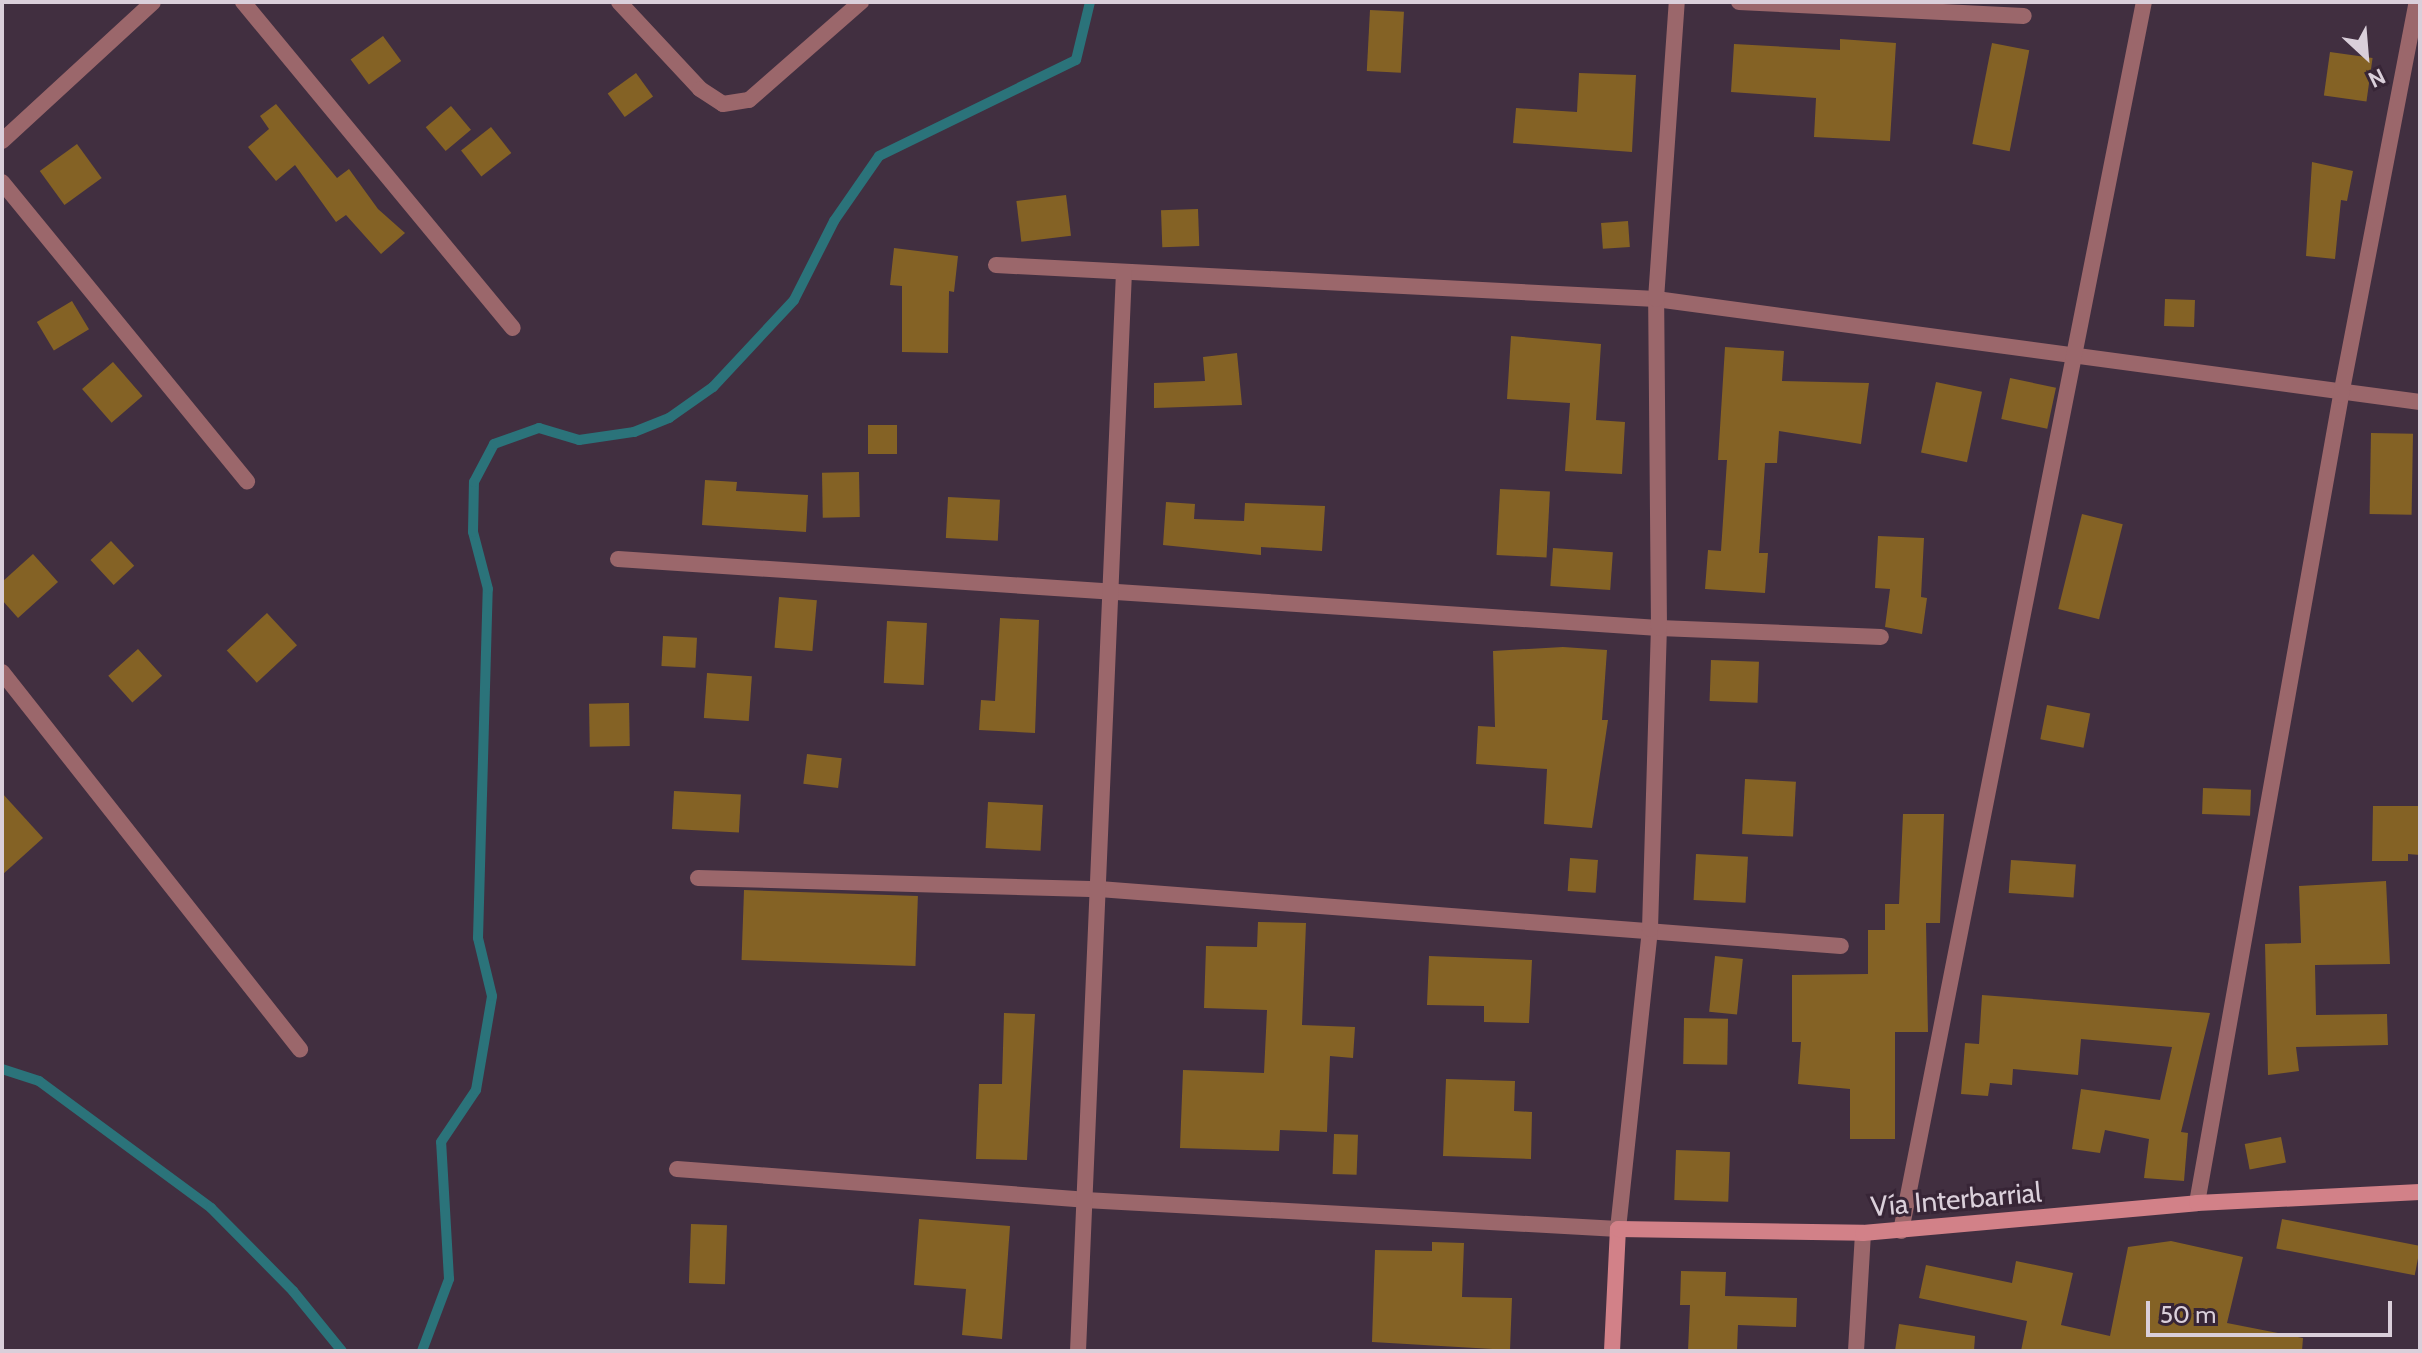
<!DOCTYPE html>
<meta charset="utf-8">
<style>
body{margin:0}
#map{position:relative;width:2422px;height:1353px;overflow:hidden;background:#412f40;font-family:Cabin,sans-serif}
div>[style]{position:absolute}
.stream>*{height:10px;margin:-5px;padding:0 5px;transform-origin:5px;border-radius:5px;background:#2b737a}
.building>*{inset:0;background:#846225;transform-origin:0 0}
.street>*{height:16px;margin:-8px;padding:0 8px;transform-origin:8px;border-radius:8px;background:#9b676b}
.secondary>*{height:16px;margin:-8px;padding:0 8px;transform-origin:8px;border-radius:8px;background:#d28188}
span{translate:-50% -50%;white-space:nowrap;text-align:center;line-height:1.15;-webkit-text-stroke:6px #372536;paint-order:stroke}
.street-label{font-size:28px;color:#dacfda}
.frame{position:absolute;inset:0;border:4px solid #dacfda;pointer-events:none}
.north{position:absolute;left:2326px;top:16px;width:80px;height:80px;-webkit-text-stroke:6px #372536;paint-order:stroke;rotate:154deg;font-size:22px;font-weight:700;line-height:32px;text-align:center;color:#dacfda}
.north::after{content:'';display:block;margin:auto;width:28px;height:36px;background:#dacfda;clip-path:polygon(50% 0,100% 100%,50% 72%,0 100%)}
.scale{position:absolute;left:2146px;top:1301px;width:246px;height:36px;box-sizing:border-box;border:4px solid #dacfda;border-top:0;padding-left:10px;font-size:24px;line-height:28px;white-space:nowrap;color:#dacfda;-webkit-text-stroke:6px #372536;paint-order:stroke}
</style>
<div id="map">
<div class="stream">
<div style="left:2px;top:1069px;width:39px;rotate:18deg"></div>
<div style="left:39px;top:1081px;width:214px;rotate:36.4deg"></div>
<div style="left:211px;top:1208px;width:117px;rotate:45.3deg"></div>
<div style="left:293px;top:1291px;width:77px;rotate:50.8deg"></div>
<div style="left:422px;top:1351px;width:77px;rotate:-69.4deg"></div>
<div style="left:449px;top:1279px;width:137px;rotate:-93.3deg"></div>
<div style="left:441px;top:1142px;width:63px;rotate:-56.1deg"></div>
<div style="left:476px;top:1090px;width:95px;rotate:-80.3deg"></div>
<div style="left:492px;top:996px;width:60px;rotate:-103.6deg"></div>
<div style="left:478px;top:938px;width:349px;rotate:-88.4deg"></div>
<div style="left:488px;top:589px;width:59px;rotate:-104.7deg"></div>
<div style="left:473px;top:532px;width:50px;rotate:-88.9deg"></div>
<div style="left:474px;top:482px;width:43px;rotate:-62.2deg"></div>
<div style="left:494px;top:444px;width:48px;rotate:-19.6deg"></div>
<div style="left:539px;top:428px;width:42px;rotate:16.7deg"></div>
<div style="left:579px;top:440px;width:56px;rotate:-8.3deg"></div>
<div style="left:634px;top:432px;width:38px;rotate:-22deg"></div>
<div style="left:669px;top:418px;width:54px;rotate:-35.2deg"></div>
<div style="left:713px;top:387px;width:119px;rotate:-47deg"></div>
<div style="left:794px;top:300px;width:89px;rotate:-63.1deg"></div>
<div style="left:834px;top:221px;width:79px;rotate:-55.3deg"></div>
<div style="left:879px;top:156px;width:219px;rotate:-26deg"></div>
<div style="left:1076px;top:60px;width:60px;rotate:-76.4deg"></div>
</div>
<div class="building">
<div style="left:1370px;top:10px;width:34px;height:61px;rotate:3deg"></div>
<div style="left:383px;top:36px;width:31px;height:40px;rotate:54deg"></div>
<div style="clip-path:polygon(1840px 39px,1896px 43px,1890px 141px,1814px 137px,1816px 98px,1731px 92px,1734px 44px,1840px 50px)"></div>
<div style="left:1992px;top:43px;width:38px;height:103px;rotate:11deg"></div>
<div style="left:2330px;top:52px;width:43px;height:44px;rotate:8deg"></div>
<div style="left:636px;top:73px;width:29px;height:35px;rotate:54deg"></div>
<div style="clip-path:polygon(1579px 73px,1636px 75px,1632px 152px,1513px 143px,1516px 108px,1577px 112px)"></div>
<div style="clip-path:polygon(276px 104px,337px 178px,349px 169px,378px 209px,405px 233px,381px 254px,346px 215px,336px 222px,295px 165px,276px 181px,248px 147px,269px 129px,260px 116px)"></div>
<div style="left:451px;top:106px;width:31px;height:33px;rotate:50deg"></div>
<div style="left:491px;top:127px;width:33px;height:38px;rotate:52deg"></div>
<div style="left:77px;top:144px;width:42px;height:46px;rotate:54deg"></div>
<div style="clip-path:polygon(2312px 162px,2353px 171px,2347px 201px,2341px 200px,2335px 259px,2306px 256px)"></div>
<div style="left:1066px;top:195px;width:41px;height:50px;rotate:83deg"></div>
<div style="left:1198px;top:209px;width:37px;height:37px;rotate:88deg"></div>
<div style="left:1628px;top:221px;width:26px;height:27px;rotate:86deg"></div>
<div style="clip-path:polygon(894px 248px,958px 256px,954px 292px,949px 291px,948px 353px,902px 352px,902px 286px,890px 285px)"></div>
<div style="left:2165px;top:299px;width:30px;height:27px;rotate:2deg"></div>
<div style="left:72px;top:301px;width:33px;height:41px;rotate:59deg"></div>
<div style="clip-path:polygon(1511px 336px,1601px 344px,1596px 420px,1625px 422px,1622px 474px,1565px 471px,1570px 403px,1507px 399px)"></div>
<div style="clip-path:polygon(1725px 347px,1784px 351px,1782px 381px,1869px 383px,1861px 444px,1779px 431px,1777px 463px,1765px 463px,1759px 553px,1768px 553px,1765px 593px,1705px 589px,1708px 550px,1721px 551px,1727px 460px,1718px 460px)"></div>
<div style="clip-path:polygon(1237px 353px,1242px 405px,1154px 408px,1154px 383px,1205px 381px,1203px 357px)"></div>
<div style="left:113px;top:362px;width:45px;height:41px;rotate:49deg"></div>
<div style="left:2010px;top:378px;width:47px;height:42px;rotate:12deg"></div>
<div style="left:1936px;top:382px;width:47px;height:72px;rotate:12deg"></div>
<div style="left:868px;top:425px;width:29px;height:29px"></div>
<div style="left:2371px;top:433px;width:42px;height:81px;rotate:1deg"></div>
<div style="left:859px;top:472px;width:45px;height:37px;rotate:89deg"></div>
<div style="clip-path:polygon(705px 480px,737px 482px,736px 491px,808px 495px,806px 532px,702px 525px)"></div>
<div style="left:1500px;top:489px;width:50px;height:66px;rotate:3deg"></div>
<div style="left:948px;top:497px;width:52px;height:41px;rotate:3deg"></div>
<div style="clip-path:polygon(1166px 502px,1195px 504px,1194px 519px,1244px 521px,1245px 503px,1325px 506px,1322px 551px,1261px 547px,1261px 555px,1163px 545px)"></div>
<div style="left:2082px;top:514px;width:42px;height:98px;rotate:14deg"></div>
<div style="clip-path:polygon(1878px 536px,1924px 538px,1921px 597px,1927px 598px,1922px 634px,1885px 627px,1890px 589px,1875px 588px)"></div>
<div style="left:111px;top:541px;width:34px;height:28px;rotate:47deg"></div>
<div style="left:1553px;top:548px;width:60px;height:38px;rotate:4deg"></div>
<div style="clip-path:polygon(33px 554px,58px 582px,18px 618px,2px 600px,2px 582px)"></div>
<div style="left:779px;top:597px;width:38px;height:51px;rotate:5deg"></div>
<div style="left:267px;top:613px;width:44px;height:55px;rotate:47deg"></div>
<div style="clip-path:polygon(1000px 618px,1039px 620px,1035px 733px,979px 730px,981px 700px,995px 701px)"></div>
<div style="left:887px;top:621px;width:40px;height:62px;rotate:3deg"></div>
<div style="left:663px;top:636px;width:34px;height:30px;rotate:3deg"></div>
<div style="clip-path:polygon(1563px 647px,1607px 650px,1602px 720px,1608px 720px,1592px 828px,1544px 824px,1547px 769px,1476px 764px,1478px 726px,1495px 727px,1493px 651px)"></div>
<div style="left:138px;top:649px;width:36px;height:40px;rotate:48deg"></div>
<div style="left:1711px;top:660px;width:48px;height:41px;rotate:2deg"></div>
<div style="left:707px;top:673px;width:45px;height:45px;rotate:4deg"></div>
<div style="left:629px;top:703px;width:43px;height:40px;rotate:89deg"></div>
<div style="left:2047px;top:705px;width:44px;height:35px;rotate:11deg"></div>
<div style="left:807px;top:754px;width:35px;height:30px;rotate:7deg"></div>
<div style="left:1745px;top:779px;width:51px;height:55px;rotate:3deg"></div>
<div style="left:2203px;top:788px;width:48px;height:26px;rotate:2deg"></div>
<div style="left:674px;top:791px;width:67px;height:38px;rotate:3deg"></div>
<div style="clip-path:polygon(2px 793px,43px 838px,2px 875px)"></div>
<div style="left:988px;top:802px;width:55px;height:46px;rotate:3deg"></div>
<div style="clip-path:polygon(2373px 806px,2420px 806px,2420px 855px,2408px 854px,2408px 861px,2372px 861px)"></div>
<div style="clip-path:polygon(1903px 814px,1944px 814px,1940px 923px,1926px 923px,1928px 1032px,1895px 1032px,1895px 1139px,1850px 1139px,1850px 1089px,1798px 1084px,1801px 1042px,1792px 1042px,1792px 975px,1868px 974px,1868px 930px,1885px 930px,1885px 904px,1899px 904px)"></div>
<div style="left:1696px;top:854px;width:52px;height:46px;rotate:3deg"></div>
<div style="left:1570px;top:858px;width:28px;height:33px;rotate:4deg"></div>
<div style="left:2011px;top:860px;width:65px;height:33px;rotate:4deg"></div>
<div style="clip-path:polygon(2386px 881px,2390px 964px,2315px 965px,2316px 1015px,2387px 1014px,2388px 1045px,2296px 1047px,2299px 1071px,2268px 1075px,2265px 944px,2301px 943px,2299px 886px)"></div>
<div style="left:744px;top:890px;width:174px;height:70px;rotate:2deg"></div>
<div style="clip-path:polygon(1258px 922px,1306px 923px,1302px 1025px,1355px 1027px,1353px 1058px,1330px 1056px,1327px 1132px,1280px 1130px,1279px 1151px,1180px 1148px,1183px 1070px,1264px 1073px,1267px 1010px,1204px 1008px,1206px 946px,1257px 947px)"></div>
<div style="clip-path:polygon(1429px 956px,1532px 960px,1529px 1023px,1484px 1022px,1484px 1006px,1427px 1005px)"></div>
<div style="left:1715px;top:956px;width:28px;height:56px;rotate:6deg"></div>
<div style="clip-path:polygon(1982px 995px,2210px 1013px,2181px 1132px,2188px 1133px,2184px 1181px,2144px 1178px,2149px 1139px,2105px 1130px,2100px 1153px,2072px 1149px,2081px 1089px,2160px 1100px,2172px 1047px,2081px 1039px,2078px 1075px,2013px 1069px,2012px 1085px,1990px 1083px,1988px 1096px,1961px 1094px,1965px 1043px,1979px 1044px)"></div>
<div style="clip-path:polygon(1004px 1013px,1035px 1014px,1027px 1160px,976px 1159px,979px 1084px,1002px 1084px)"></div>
<div style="left:1684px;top:1018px;width:44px;height:46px;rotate:1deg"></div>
<div style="clip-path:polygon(1446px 1079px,1515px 1081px,1514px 1111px,1532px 1112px,1531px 1159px,1443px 1156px)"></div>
<div style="left:1334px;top:1134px;width:24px;height:40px;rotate:2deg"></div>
<div style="left:2281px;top:1137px;width:26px;height:37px;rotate:79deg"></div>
<div style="left:1676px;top:1150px;width:54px;height:50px;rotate:2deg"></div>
<div style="clip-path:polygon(919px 1219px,1010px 1226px,1002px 1339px,962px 1335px,966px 1289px,914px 1285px)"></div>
<div style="left:2282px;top:1219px;width:141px;height:30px;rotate:11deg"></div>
<div style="left:691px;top:1224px;width:36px;height:59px;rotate:2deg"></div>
<div style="clip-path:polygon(2171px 1241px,2243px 1257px,2227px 1323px,2303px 1338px,2302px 1351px,2021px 1351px,2027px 1321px,1919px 1298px,1926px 1265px,2012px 1283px,2016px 1261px,2073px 1273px,2061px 1325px,2110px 1336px,2128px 1247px)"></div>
<div style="clip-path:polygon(1432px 1242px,1464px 1243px,1462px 1297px,1512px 1298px,1510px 1350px,1372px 1342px,1375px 1250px,1432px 1251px)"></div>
<div style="clip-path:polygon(1681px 1271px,1726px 1272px,1725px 1296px,1797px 1298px,1796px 1327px,1738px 1325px,1737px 1351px,1688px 1351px,1690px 1305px,1680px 1305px)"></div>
<div style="clip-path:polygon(1899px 1324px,1975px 1336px,1974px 1351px,1895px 1351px)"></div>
</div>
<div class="street">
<div style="left:243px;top:2px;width:423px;rotate:50.4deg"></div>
<div style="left:619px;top:2px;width:119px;rotate:47deg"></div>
<div style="left:700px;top:89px;width:27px;rotate:33deg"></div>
<div style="left:723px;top:104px;width:26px;rotate:-9deg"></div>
<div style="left:749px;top:100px;width:149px;rotate:-41.2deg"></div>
<div style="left:1739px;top:2px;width:285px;rotate:2.8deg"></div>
<div style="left:2px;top:141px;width:205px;rotate:-42.6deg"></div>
<div style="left:2px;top:182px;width:387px;rotate:50.7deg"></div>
<div style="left:996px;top:265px;width:661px;rotate:2.95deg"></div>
<div style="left:1656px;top:299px;width:771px;rotate:7.68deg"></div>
<div style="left:618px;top:559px;width:1043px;rotate:3.79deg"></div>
<div style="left:1659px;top:628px;width:222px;rotate:2.3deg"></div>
<div style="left:2px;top:672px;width:481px;rotate:51.7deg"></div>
<div style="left:698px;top:878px;width:401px;rotate:1.6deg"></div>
<div style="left:1099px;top:889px;width:744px;rotate:4.39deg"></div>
<div style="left:677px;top:1169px;width:409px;rotate:4.3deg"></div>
<div style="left:1085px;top:1200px;width:534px;rotate:3.11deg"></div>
<div style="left:1618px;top:1229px;width:302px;rotate:-83.9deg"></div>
<div style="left:1650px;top:929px;width:301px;rotate:-88.3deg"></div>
<div style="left:1659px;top:628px;width:329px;rotate:-90.5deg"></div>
<div style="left:1656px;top:299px;width:298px;rotate:-86deg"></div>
<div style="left:2197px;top:1203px;width:821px;rotate:-79.89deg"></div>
<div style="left:2341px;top:395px;width:400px;rotate:-79.1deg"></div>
<div style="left:1901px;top:1231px;width:1253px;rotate:-78.82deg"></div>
<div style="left:1078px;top:1351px;width:1079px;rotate:-87.56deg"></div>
<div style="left:1856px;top:1351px;width:118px;rotate:-86.6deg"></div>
</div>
<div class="secondary">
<div style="left:1612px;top:1351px;width:122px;rotate:-87.2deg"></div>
<div style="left:1618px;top:1229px;width:245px;rotate:0.9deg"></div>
<div style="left:1863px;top:1233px;width:335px;rotate:-5.1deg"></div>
<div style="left:2197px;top:1203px;width:223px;rotate:-2.8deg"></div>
</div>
<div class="street-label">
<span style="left:1956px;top:1199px;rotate:-5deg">Vía Interbarrial</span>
</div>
<div class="frame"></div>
<div class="north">N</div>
<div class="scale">50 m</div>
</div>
